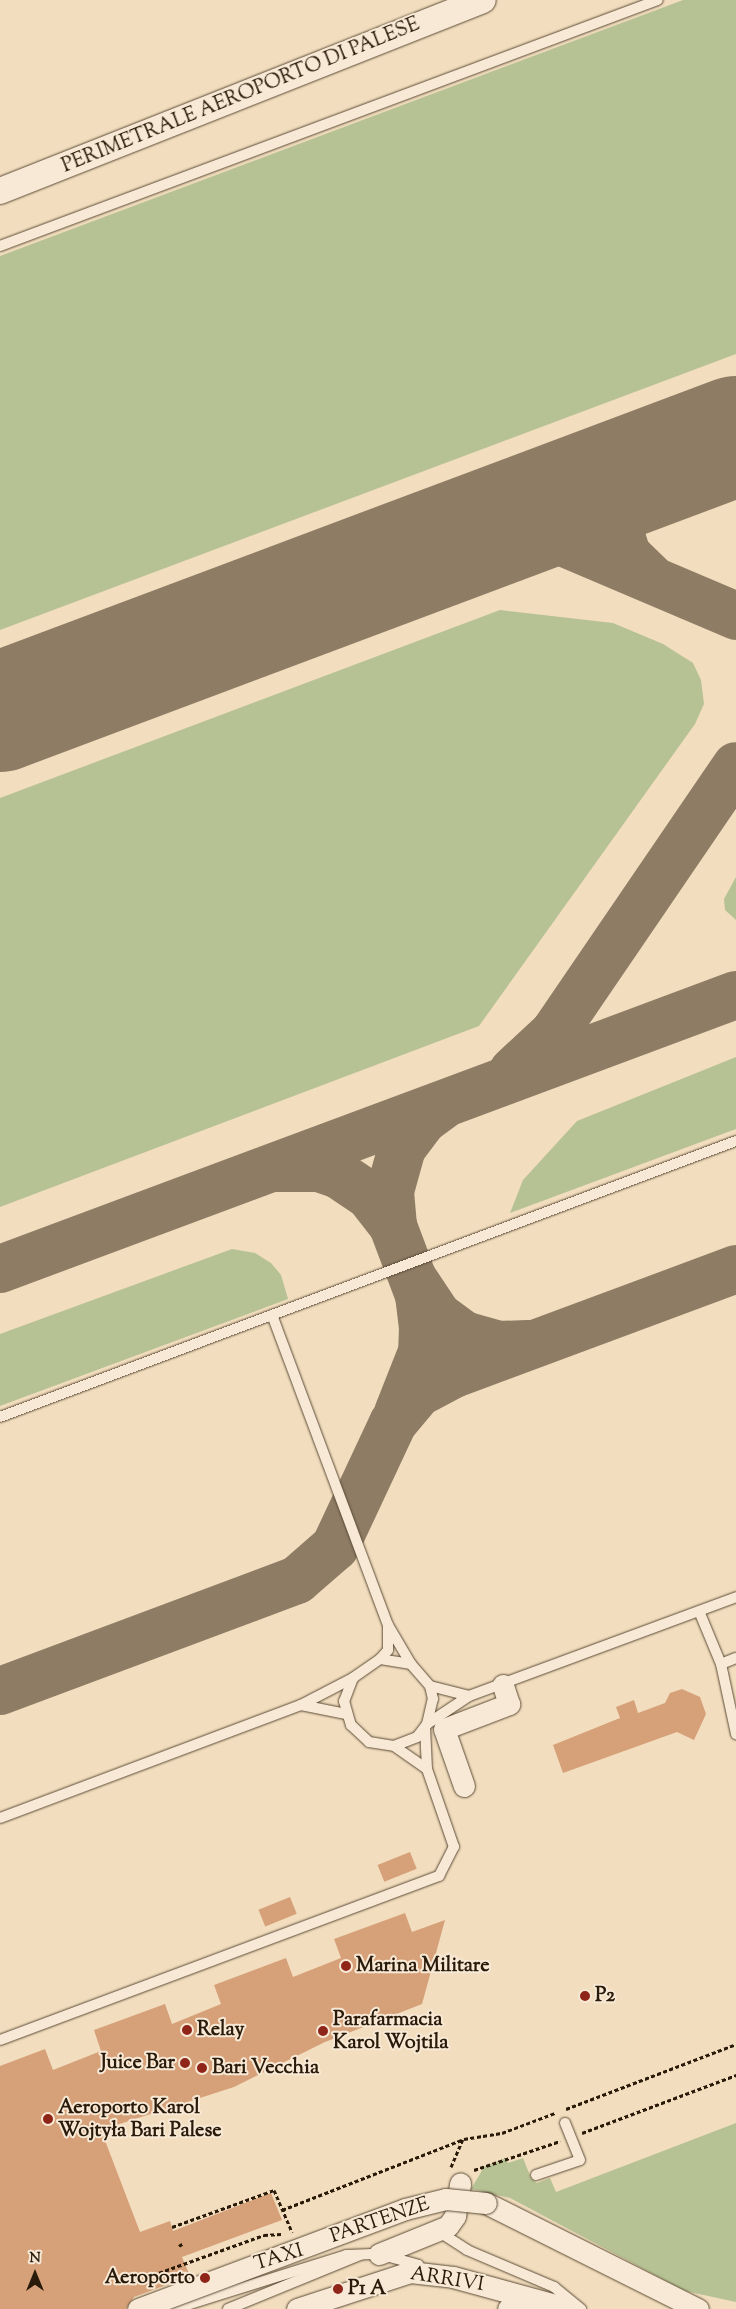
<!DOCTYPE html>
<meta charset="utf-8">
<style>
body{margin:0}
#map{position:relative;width:736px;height:2309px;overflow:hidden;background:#f2ddbe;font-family:"Sorts Mill Goudy",serif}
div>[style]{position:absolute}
.green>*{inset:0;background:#b7c294}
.taxiway>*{height:48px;margin:-24px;padding:0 24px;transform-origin:24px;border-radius:24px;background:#8e7c64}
.runway>*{height:120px;margin:-60px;padding:0 60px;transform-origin:60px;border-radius:60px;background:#8e7c64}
.building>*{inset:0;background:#d6a079;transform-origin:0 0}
.path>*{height:3px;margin-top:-1.5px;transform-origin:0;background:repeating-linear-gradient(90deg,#291a09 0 4px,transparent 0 6.5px)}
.roads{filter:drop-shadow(0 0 1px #5b4b36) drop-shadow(0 0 1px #5b4b36)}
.service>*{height:10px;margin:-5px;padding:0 5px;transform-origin:5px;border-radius:5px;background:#f7e9d5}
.minor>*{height:21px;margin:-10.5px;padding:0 10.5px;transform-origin:10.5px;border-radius:10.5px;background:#f7e9d5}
.tertiary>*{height:26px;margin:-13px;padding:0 13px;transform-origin:13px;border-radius:13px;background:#f7e9d5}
.bridges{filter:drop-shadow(0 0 1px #5b4b36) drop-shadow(0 0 1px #5b4b36)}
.minor-bridge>*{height:21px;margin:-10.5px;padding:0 10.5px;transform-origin:10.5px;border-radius:10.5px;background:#f7e9d5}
.dots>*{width:14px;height:14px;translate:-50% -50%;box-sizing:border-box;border:2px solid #f7e9d5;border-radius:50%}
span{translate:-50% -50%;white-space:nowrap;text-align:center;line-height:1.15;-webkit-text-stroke:4px #f7e9d5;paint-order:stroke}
.street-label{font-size:20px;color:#291a09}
.poi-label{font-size:20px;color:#291a09;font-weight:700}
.left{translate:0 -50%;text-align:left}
.right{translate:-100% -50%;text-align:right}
.north{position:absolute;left:10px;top:2249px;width:50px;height:50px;-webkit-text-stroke:4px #f7e9d5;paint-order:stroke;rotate:0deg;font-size:14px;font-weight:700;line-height:20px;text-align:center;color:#291a09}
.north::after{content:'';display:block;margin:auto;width:18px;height:22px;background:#291a09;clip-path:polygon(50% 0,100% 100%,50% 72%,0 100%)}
</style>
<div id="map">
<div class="green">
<div style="clip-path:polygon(683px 0,736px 0,736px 354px,0 630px,0 256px)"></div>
<div style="clip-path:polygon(500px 610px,613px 623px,663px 644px,693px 663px,701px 680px,704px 704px,695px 724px,479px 1026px,0 1207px,0 798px)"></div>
<div style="clip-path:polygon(736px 877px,736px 920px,725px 910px,724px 899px)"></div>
<div style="clip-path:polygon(736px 1057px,736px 1129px,510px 1213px,523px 1180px,577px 1121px)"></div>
<div style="clip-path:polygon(232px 1249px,255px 1253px,271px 1263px,281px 1275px,288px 1299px,0 1406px,0 1334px)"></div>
<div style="clip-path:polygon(736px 2123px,736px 2302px,685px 2291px,510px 2198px,471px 2189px,484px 2167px,506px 2158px,508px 2163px,523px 2158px,531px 2178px,537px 2183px,550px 2178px,556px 2192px)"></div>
</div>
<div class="taxiway">
<div style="left:453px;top:542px;width:40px;rotate:-10deg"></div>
<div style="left:492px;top:535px;width:63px;rotate:3.6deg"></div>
<div style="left:555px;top:539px;width:197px;rotate:23deg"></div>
<div style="left:650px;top:577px;width:32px;rotate:-136deg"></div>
<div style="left:627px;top:555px;width:27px;rotate:-107deg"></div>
<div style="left:619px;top:529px;width:25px;rotate:-79deg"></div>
<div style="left:624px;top:504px;width:27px;rotate:-54deg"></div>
<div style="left:640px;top:482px;width:34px;rotate:-36deg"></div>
<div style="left:513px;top:1071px;width:56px;rotate:-42.8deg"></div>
<div style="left:554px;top:1033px;width:323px;rotate:-55.7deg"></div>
<div style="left:277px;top:1168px;width:42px"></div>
<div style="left:319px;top:1168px;width:21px;rotate:19deg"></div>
<div style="left:339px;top:1175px;width:36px;rotate:34deg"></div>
<div style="left:369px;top:1195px;width:39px;rotate:52deg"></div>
<div style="left:393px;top:1226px;width:74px;rotate:69.4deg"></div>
<div style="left:419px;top:1295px;width:32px;rotate:83deg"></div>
<div style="left:423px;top:1327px;width:25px;rotate:92deg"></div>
<div style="left:422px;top:1352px;width:66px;rotate:111.5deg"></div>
<div style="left:393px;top:1226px;width:35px;rotate:-95deg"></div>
<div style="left:390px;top:1191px;width:45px;rotate:-74.4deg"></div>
<div style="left:402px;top:1148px;width:35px;rotate:-53deg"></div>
<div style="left:423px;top:1120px;width:24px;rotate:-36deg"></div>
<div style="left:0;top:1269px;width:785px;rotate:-20.42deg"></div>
<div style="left:414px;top:1280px;width:43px;rotate:56.3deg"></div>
<div style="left:438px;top:1316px;width:32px;rotate:36deg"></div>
<div style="left:464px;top:1335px;width:35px;rotate:16deg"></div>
<div style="left:498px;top:1345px;width:30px;rotate:-2deg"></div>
<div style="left:0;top:1691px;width:317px;rotate:-20.5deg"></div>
<div style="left:297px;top:1580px;width:50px;rotate:-41deg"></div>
<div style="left:335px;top:1547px;width:137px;rotate:-64.9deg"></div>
<div style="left:393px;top:1423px;width:39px;rotate:-50deg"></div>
<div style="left:418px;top:1393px;width:41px;rotate:-27.8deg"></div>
<div style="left:454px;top:1374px;width:301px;rotate:-20.4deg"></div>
</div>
<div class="runway">
<div style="left:0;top:712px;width:786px;rotate:-20.56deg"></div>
</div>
<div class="building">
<div style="clip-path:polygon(682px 1689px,700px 1697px,706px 1714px,694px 1740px,677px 1732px,563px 1773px,553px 1745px,620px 1718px,616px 1707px,634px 1700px,638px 1713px,665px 1703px,670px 1693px)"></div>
<div style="left:410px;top:1852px;width:18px;height:35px;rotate:68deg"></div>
<div style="left:290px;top:1897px;width:18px;height:34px;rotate:68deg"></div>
<div style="clip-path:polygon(405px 1913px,412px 1932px,445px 1920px,422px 2004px,325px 2042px,234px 2087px,101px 2130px,140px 2232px,170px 2221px,173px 2231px,271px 2193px,282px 2220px,182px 2257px,190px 2276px,134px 2297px,126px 2309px,0 2309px,0 2066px,45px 2049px,53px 2070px,101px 2051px,94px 2030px,165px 2004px,172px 2024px,221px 2004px,214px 1985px,286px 1958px,293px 1977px,341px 1958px,334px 1939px)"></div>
</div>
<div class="path">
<div style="left:566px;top:2109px;width:182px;rotate:-20.9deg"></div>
<div style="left:582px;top:2133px;width:165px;rotate:-20.6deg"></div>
<div style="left:451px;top:2167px;width:30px;rotate:-67deg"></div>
<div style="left:474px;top:2170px;width:91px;rotate:-18.6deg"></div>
<div style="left:282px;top:2210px;width:195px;rotate:-21.3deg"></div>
<div style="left:464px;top:2139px;width:38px;rotate:-9deg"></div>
<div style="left:502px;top:2133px;width:57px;rotate:-20.7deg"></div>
<div style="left:172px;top:2227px;width:109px;rotate:-19.9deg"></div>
<div style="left:274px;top:2190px;width:46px;rotate:66.8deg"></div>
<div style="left:179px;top:2246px;width:4px;rotate:-34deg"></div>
<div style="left:153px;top:2275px;width:118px;rotate:-19.8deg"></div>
<div style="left:264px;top:2235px;width:17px;rotate:-3deg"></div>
</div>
<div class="roads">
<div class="service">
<div style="left:0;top:246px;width:702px;rotate:-20.5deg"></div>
<div style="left:272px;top:1315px;width:331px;rotate:69.5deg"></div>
<div style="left:388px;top:1625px;width:45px;rotate:59.5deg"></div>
<div style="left:0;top:1417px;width:786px;rotate:-20.56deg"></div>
<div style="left:699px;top:1611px;width:57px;rotate:67.5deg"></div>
<div style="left:721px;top:1664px;width:72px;rotate:77.9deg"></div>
<div style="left:380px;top:1659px;width:12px;rotate:-48deg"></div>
<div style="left:388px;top:1650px;width:25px;rotate:-90deg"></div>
<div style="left:721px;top:1664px;width:16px;rotate:-22deg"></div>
<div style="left:430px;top:1686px;width:40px;rotate:14.4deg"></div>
<div style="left:301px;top:1705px;width:46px;rotate:11.3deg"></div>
<div style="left:427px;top:1724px;width:26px;rotate:-77deg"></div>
<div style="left:433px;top:1699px;width:13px;rotate:-103deg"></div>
<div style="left:430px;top:1686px;width:29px;rotate:-131deg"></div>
<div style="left:411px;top:1664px;width:31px;rotate:-171deg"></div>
<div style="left:380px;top:1659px;width:33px;rotate:145deg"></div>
<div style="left:353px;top:1678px;width:25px;rotate:111deg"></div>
<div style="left:344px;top:1701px;width:25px;rotate:74deg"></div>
<div style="left:351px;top:1725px;width:25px;rotate:43deg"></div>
<div style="left:369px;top:1742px;width:25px;rotate:9deg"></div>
<div style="left:394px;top:1746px;width:25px;rotate:-21deg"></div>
<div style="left:417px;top:1737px;width:16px;rotate:-52deg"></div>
<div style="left:427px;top:1724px;width:50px;rotate:-33.7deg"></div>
<div style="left:469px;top:1696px;width:285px;rotate:-20.3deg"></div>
<div style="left:394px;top:1746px;width:40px;rotate:34.9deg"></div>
<div style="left:0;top:1818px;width:322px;rotate:-20.6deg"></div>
<div style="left:301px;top:1705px;width:59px;rotate:-27.4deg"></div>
<div style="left:0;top:2040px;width:469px;rotate:-20.5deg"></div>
<div style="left:439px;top:1876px;width:33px;rotate:-63deg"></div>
<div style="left:454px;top:1847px;width:83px;rotate:-109.1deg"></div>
<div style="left:427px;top:1769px;width:42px;rotate:-92.7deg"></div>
<div style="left:536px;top:2175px;width:46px;rotate:-18.8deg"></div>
<div style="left:580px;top:2160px;width:40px;rotate:-112deg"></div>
<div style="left:438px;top:2231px;width:35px;rotate:33deg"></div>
<div style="left:467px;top:2250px;width:95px;rotate:23deg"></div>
<div style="left:554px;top:2287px;width:35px;rotate:39deg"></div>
<div style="left:174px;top:2309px;width:180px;rotate:-17.4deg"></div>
<div style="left:346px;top:2255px;width:33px;rotate:-2deg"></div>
<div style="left:379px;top:2254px;width:41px;rotate:15.4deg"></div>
<div style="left:228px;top:2309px;width:143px;rotate:-22.2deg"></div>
</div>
<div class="minor">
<div style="left:464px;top:1786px;width:60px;rotate:-109.3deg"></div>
<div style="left:444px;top:1729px;width:70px;rotate:-21deg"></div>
<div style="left:509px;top:1704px;width:20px;rotate:-108deg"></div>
<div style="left:486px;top:2203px;width:237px;rotate:26.6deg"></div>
<div style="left:379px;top:2254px;width:74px;rotate:-22.1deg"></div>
<div style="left:448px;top:2226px;width:12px;rotate:-55deg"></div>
<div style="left:455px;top:2216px;width:33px;rotate:-81deg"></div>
<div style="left:297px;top:2309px;width:119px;rotate:-18.1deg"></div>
<div style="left:410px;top:2272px;width:43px;rotate:6.6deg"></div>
<div style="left:453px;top:2277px;width:121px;rotate:15.3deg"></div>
<div style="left:508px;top:2309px;width:33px"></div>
</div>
<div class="tertiary">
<div style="left:0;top:191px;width:519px;rotate:-21.58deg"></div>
</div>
</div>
<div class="bridges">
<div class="minor-bridge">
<div style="left:138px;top:2309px;width:285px;rotate:-20.5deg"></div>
<div style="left:405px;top:2209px;width:42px;rotate:-13.7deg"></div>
<div style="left:446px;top:2199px;width:40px;rotate:5.7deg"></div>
</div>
</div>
<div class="dots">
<div style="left:346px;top:1966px;background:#8f2418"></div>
<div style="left:585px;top:1996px;background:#8f2418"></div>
<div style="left:187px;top:2030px;background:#8f2418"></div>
<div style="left:323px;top:2031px;background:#8f2418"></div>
<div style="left:185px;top:2063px;background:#8f2418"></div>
<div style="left:202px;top:2068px;background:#8f2418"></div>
<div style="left:48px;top:2119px;background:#8f2418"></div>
<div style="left:205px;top:2278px;background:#8f2418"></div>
<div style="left:338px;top:2289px;background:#8f2418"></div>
</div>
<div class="street-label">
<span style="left:241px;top:96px;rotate:-22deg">PERIMETRALE AEROPORTO DI PALESE</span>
<span style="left:380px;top:2221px;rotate:-19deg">PARTENZE</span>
<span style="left:279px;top:2258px;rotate:-17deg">TAXI</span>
<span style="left:447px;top:2280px;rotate:9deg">ARRIVI</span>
</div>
<div class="poi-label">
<span class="left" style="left:356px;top:1966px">Marina Militare</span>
<span class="left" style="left:595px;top:1996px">P2</span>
<span class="left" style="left:333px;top:2032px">Parafarmacia<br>Karol Wojtila</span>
<span class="left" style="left:197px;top:2030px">Relay</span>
<span class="right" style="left:175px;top:2063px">Juice Bar</span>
<span class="left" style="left:212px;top:2068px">Bari Vecchia</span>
<span class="left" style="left:58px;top:2120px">Aeroporto Karol<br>Wojtyła Bari Palese</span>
<span class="right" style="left:195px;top:2278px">Aeroporto</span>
<span class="left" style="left:348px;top:2289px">P1 A</span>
</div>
<div class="north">N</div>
</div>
